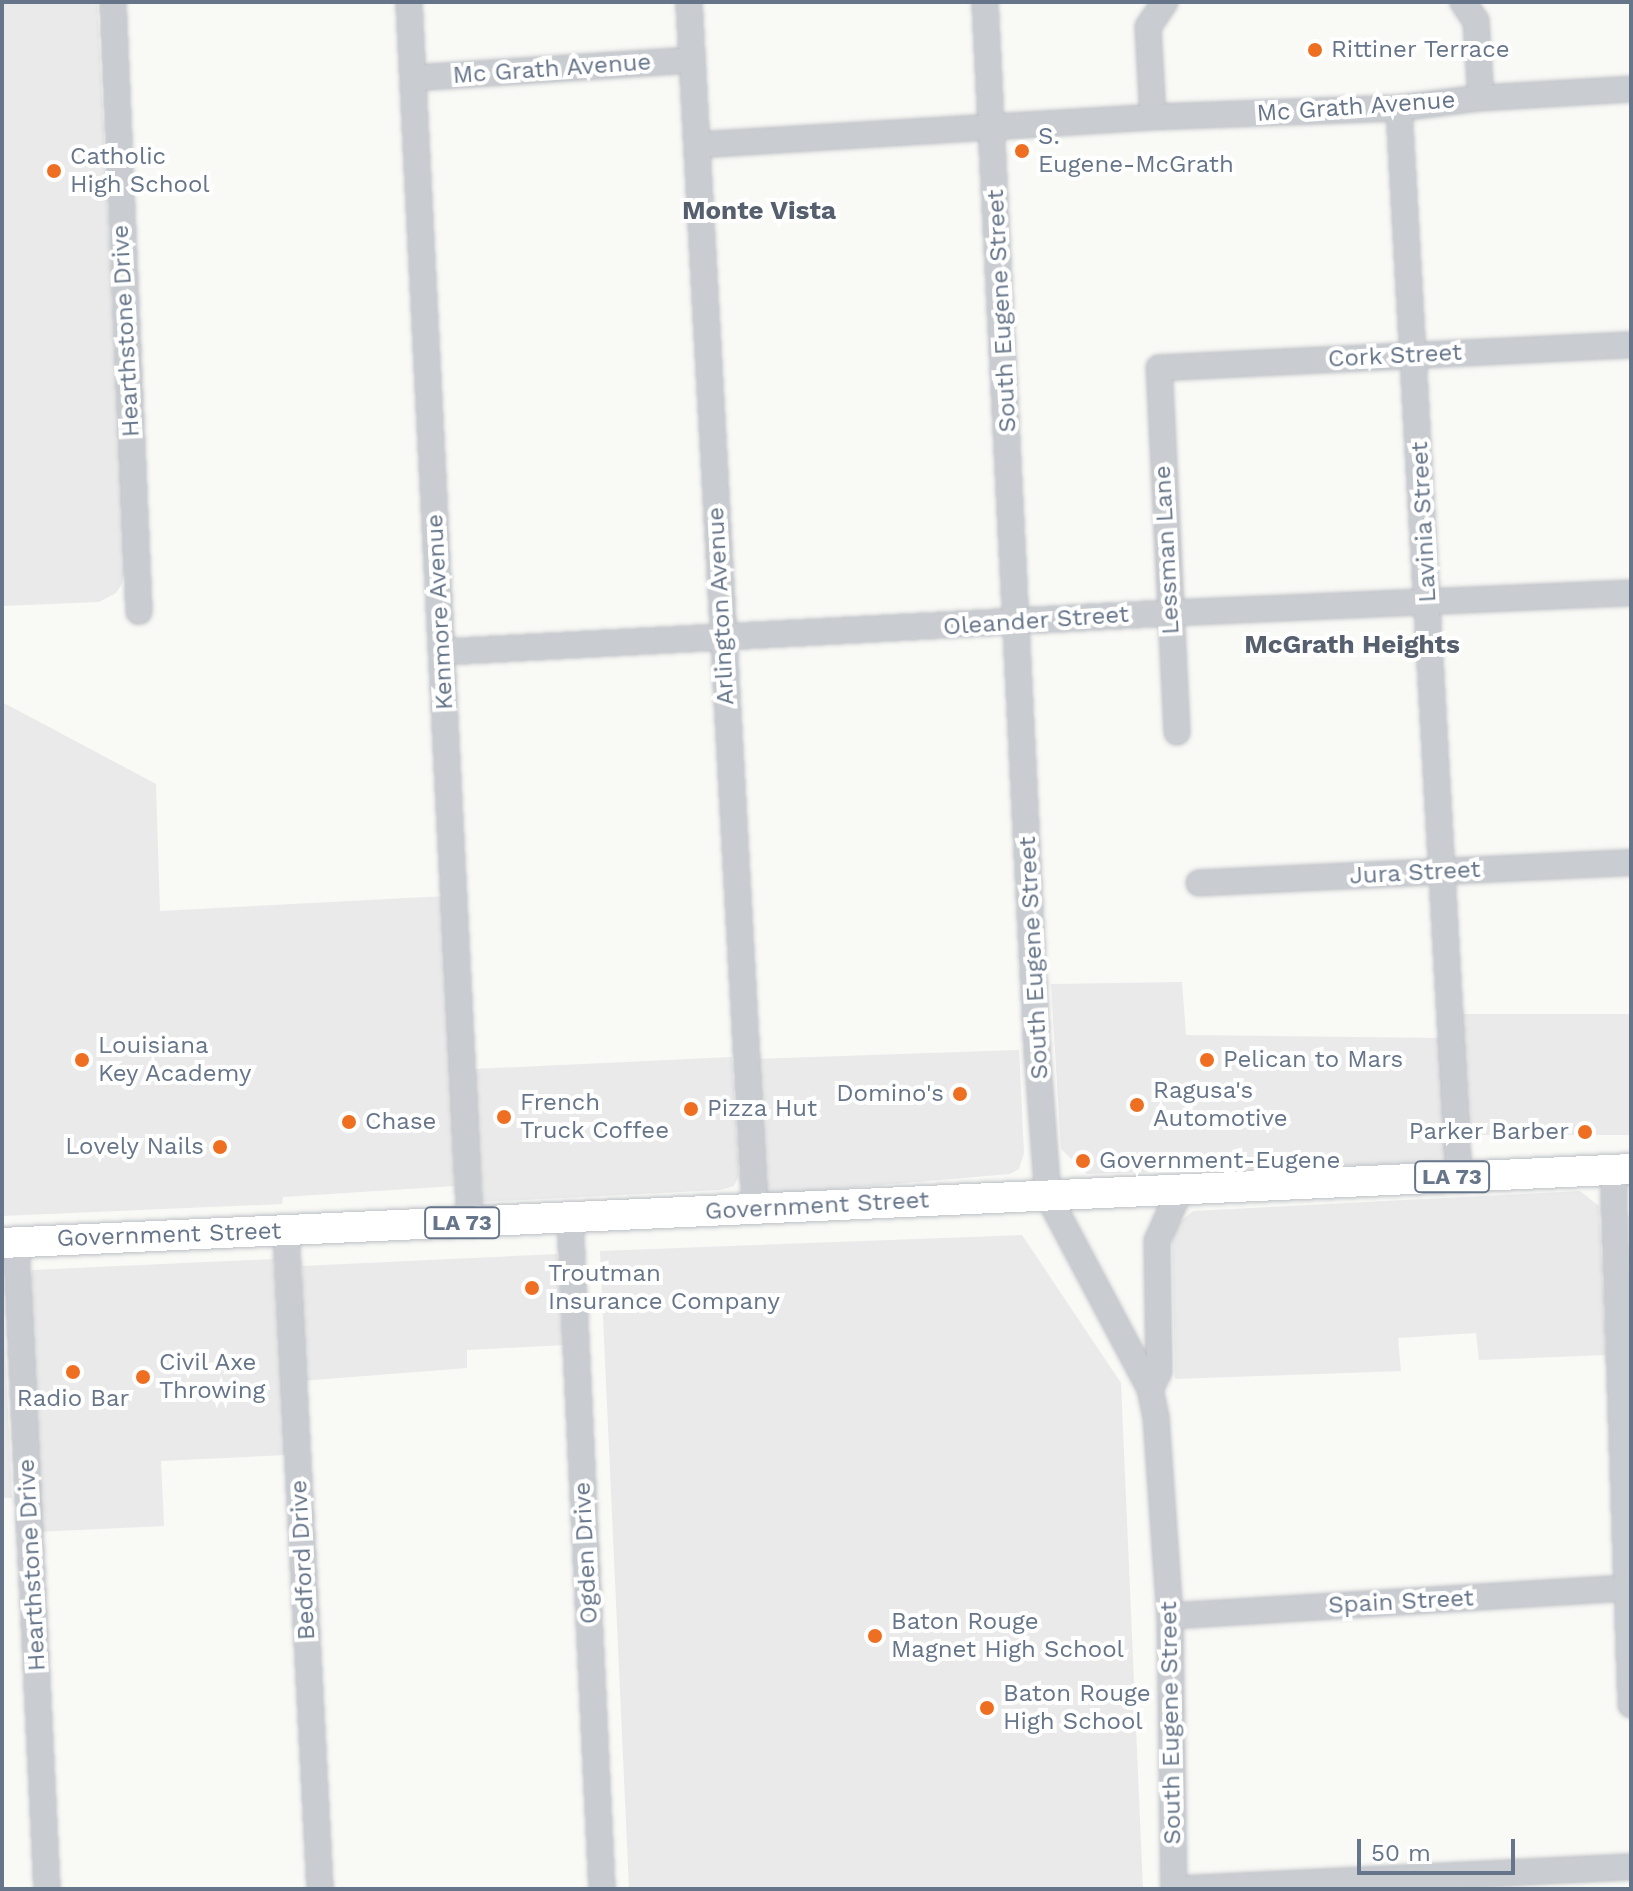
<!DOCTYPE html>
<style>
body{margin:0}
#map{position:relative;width:1633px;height:1891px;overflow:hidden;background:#f9f9f6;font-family:"Work Sans",sans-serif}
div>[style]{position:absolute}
.built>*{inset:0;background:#eaeaea;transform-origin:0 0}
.roads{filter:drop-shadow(0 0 2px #bcbfc4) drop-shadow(0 0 2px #bcbfc4)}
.minor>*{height:24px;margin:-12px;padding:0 12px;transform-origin:12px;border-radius:12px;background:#c9ccd0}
.major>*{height:30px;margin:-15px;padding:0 15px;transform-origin:15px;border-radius:15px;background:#fff}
.dots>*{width:22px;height:22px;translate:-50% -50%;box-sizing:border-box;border:4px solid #fff;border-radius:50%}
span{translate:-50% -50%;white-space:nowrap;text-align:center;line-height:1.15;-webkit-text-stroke:8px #fff;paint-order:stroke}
.shield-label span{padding:2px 6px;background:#fff;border:2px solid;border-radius:6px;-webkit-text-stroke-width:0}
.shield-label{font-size:22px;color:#667589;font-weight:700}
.poi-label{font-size:24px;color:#667589}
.left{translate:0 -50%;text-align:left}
.right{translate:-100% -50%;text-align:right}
.street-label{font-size:24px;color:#667589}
.neighbourhood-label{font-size:26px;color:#555f6e;font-weight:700}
.frame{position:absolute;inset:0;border:4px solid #667589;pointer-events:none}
.scale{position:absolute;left:1357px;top:1839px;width:158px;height:36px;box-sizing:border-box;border:4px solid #667589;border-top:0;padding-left:10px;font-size:24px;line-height:28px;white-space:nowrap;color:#667589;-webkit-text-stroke:6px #fff;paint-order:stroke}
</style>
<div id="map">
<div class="built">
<div style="clip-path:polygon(2px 2px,97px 2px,126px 562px,122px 584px,116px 593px,99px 602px,2px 606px)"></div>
<div style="clip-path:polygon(2px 702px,156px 784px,160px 911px,446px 896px,455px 1186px,283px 1197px,282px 1204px,2px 1216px)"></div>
<div style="clip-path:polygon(1182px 982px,1186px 1035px,1442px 1038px,1447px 1162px,1087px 1174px,1061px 1149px,1051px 984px)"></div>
<div style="left:1631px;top:1014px;width:121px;height:170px;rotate:90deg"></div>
<div style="clip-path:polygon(1019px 1050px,1024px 1153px,1019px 1169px,1010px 1174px,766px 1195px,758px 1059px)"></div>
<div style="clip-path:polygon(732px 1057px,739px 1175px,734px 1186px,720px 1190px,482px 1202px,474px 1069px)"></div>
<div style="clip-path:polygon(1580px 1191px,1599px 1206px,1606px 1355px,1479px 1360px,1476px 1333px,1398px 1338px,1401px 1371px,1175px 1379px,1172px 1228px,1193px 1211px)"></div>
<div style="clip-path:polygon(1022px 1235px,1121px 1383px,1143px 1889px,629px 1889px,600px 1251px)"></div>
<div style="clip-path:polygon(557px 1254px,564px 1345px,467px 1350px,467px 1368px,301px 1381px,302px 1266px)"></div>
<div style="clip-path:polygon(274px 1259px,287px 1455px,161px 1461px,164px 1526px,15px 1533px,32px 1270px)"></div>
<div style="clip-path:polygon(2px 1283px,12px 1498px,2px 1498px)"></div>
</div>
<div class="roads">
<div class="minor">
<div style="left:113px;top:2px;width:610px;rotate:87.56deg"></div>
<div style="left:409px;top:2px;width:1223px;rotate:87.14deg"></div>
<div style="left:689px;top:2px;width:1209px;rotate:86.87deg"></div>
<div style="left:985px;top:2px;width:1050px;rotate:87.16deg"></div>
<div style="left:1037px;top:1051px;width:145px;rotate:85.7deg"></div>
<div style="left:1048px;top:1196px;width:218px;rotate:62.1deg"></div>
<div style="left:1150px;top:1389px;width:29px;rotate:78deg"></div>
<div style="left:1156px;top:1417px;width:199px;rotate:86deg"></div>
<div style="left:1170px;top:1616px;width:273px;rotate:89.2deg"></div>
<div style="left:1463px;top:2px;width:23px;rotate:56deg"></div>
<div style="left:1476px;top:21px;width:77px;rotate:86.3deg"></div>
<div style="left:413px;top:78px;width:280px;rotate:-3.7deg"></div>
<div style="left:1399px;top:108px;width:1071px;rotate:86.79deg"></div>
<div style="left:1153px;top:117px;width:90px;rotate:-93.2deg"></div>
<div style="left:1148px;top:27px;width:30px;rotate:-56deg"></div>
<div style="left:697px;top:145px;width:457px;rotate:-3.5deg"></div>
<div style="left:1153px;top:117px;width:246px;rotate:-2.1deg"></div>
<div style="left:1399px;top:108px;width:83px;rotate:-7deg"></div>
<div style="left:1481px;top:98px;width:150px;rotate:-3.4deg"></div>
<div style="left:442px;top:652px;width:729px;rotate:-3.07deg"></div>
<div style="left:1170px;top:613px;width:461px;rotate:-2.5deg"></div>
<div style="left:1177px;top:732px;width:364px;rotate:-92.8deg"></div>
<div style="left:1159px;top:368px;width:473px;rotate:-2.8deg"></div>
<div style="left:1199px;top:883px;width:432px;rotate:-2.7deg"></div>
<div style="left:1613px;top:1170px;width:535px;rotate:88.07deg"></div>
<div style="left:570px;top:1218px;width:672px;rotate:87.27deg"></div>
<div style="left:286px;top:1231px;width:659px;rotate:87.04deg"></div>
<div style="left:16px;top:1242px;width:648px;rotate:87.26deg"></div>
<div style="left:1150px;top:1389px;width:20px;rotate:-63deg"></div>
<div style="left:1159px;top:1371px;width:130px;rotate:-90.9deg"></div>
<div style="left:1157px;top:1241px;width:56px;rotate:-65.7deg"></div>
<div style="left:1170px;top:1616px;width:462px;rotate:-3.5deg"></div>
<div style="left:1178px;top:1889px;width:454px;rotate:-2.8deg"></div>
</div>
<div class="major">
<div style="left:2px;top:1243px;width:1631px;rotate:-2.6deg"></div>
</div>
</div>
<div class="dots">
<div style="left:1315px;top:50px;background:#ee6f21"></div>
<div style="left:1022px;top:151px;background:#ee6f21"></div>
<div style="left:54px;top:171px;background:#ee6f21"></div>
<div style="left:82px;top:1060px;background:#ee6f21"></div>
<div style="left:1207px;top:1060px;background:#ee6f21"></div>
<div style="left:960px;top:1094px;background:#ee6f21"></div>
<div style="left:1137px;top:1105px;background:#ee6f21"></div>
<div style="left:691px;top:1109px;background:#ee6f21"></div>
<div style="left:504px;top:1117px;background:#ee6f21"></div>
<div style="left:349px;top:1122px;background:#ee6f21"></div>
<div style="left:1585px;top:1132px;background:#ee6f21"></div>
<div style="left:220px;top:1147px;background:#ee6f21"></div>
<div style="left:1083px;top:1161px;background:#ee6f21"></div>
<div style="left:532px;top:1288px;background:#ee6f21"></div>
<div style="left:73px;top:1372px;background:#ee6f21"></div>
<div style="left:143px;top:1377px;background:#ee6f21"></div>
<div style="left:875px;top:1636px;background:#ee6f21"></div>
<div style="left:987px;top:1708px;background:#ee6f21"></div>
</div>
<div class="shield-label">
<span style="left:1452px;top:1177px">LA 73</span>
<span style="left:462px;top:1223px">LA 73</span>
</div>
<div class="poi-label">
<span class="left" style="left:1331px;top:50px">Rittiner Terrace</span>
<span class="left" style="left:1038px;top:151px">S.<br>Eugene-McGrath</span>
<span class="left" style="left:70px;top:171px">Catholic<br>High School</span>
<span class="left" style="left:98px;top:1060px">Louisiana<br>Key Academy</span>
<span class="left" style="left:1223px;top:1060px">Pelican to Mars</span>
<span class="left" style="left:1153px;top:1105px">Ragusa's<br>Automotive</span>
<span class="right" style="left:944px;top:1094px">Domino's</span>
<span class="left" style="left:520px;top:1117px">French<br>Truck Coffee</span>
<span class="left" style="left:707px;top:1109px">Pizza Hut</span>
<span class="left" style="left:365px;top:1122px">Chase</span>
<span class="right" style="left:1569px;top:1132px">Parker Barber</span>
<span class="right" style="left:204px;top:1147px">Lovely Nails</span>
<span class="left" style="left:1099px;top:1161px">Government-Eugene</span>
<span class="left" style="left:548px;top:1288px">Troutman<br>Insurance Company</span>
<span class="left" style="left:159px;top:1377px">Civil Axe<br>Throwing</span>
<span style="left:73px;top:1399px">Radio Bar</span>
<span class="left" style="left:891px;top:1636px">Baton Rouge<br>Magnet High School</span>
<span class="left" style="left:1003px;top:1708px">Baton Rouge<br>High School</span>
</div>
<div class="street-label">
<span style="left:552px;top:69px;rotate:-4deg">Mc Grath Avenue</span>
<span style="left:1356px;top:107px;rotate:-4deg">Mc Grath Avenue</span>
<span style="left:1002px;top:311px;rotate:-93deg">South Eugene Street</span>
<span style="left:126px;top:331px;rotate:-93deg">Hearthstone Drive</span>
<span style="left:1395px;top:356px;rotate:-3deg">Cork Street</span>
<span style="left:1424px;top:522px;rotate:-93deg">Lavinia Street</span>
<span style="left:1167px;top:550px;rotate:-93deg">Lessman Lane</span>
<span style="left:721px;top:606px;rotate:-93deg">Arlington Avenue</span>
<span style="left:440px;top:612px;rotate:-93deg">Kenmore Avenue</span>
<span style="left:1036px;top:621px;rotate:-4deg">Oleander Street</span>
<span style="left:1415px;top:873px;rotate:-3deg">Jura Street</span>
<span style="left:1034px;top:958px;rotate:-93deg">South Eugene Street</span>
<span style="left:817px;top:1206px;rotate:-3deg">Government Street</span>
<span style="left:169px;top:1235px;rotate:-2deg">Government Street</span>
<span style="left:586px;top:1553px;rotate:-93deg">Ogden Drive</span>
<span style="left:303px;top:1560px;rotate:-93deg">Bedford Drive</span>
<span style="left:32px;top:1565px;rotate:-93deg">Hearthstone Drive</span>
<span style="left:1401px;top:1602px;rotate:-3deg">Spain Street</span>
<span style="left:1171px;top:1723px;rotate:-91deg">South Eugene Street</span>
</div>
<div class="neighbourhood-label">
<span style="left:759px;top:211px">Monte Vista</span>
<span style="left:1352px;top:645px">McGrath Heights</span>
</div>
<div class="frame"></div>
<div class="scale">50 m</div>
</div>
